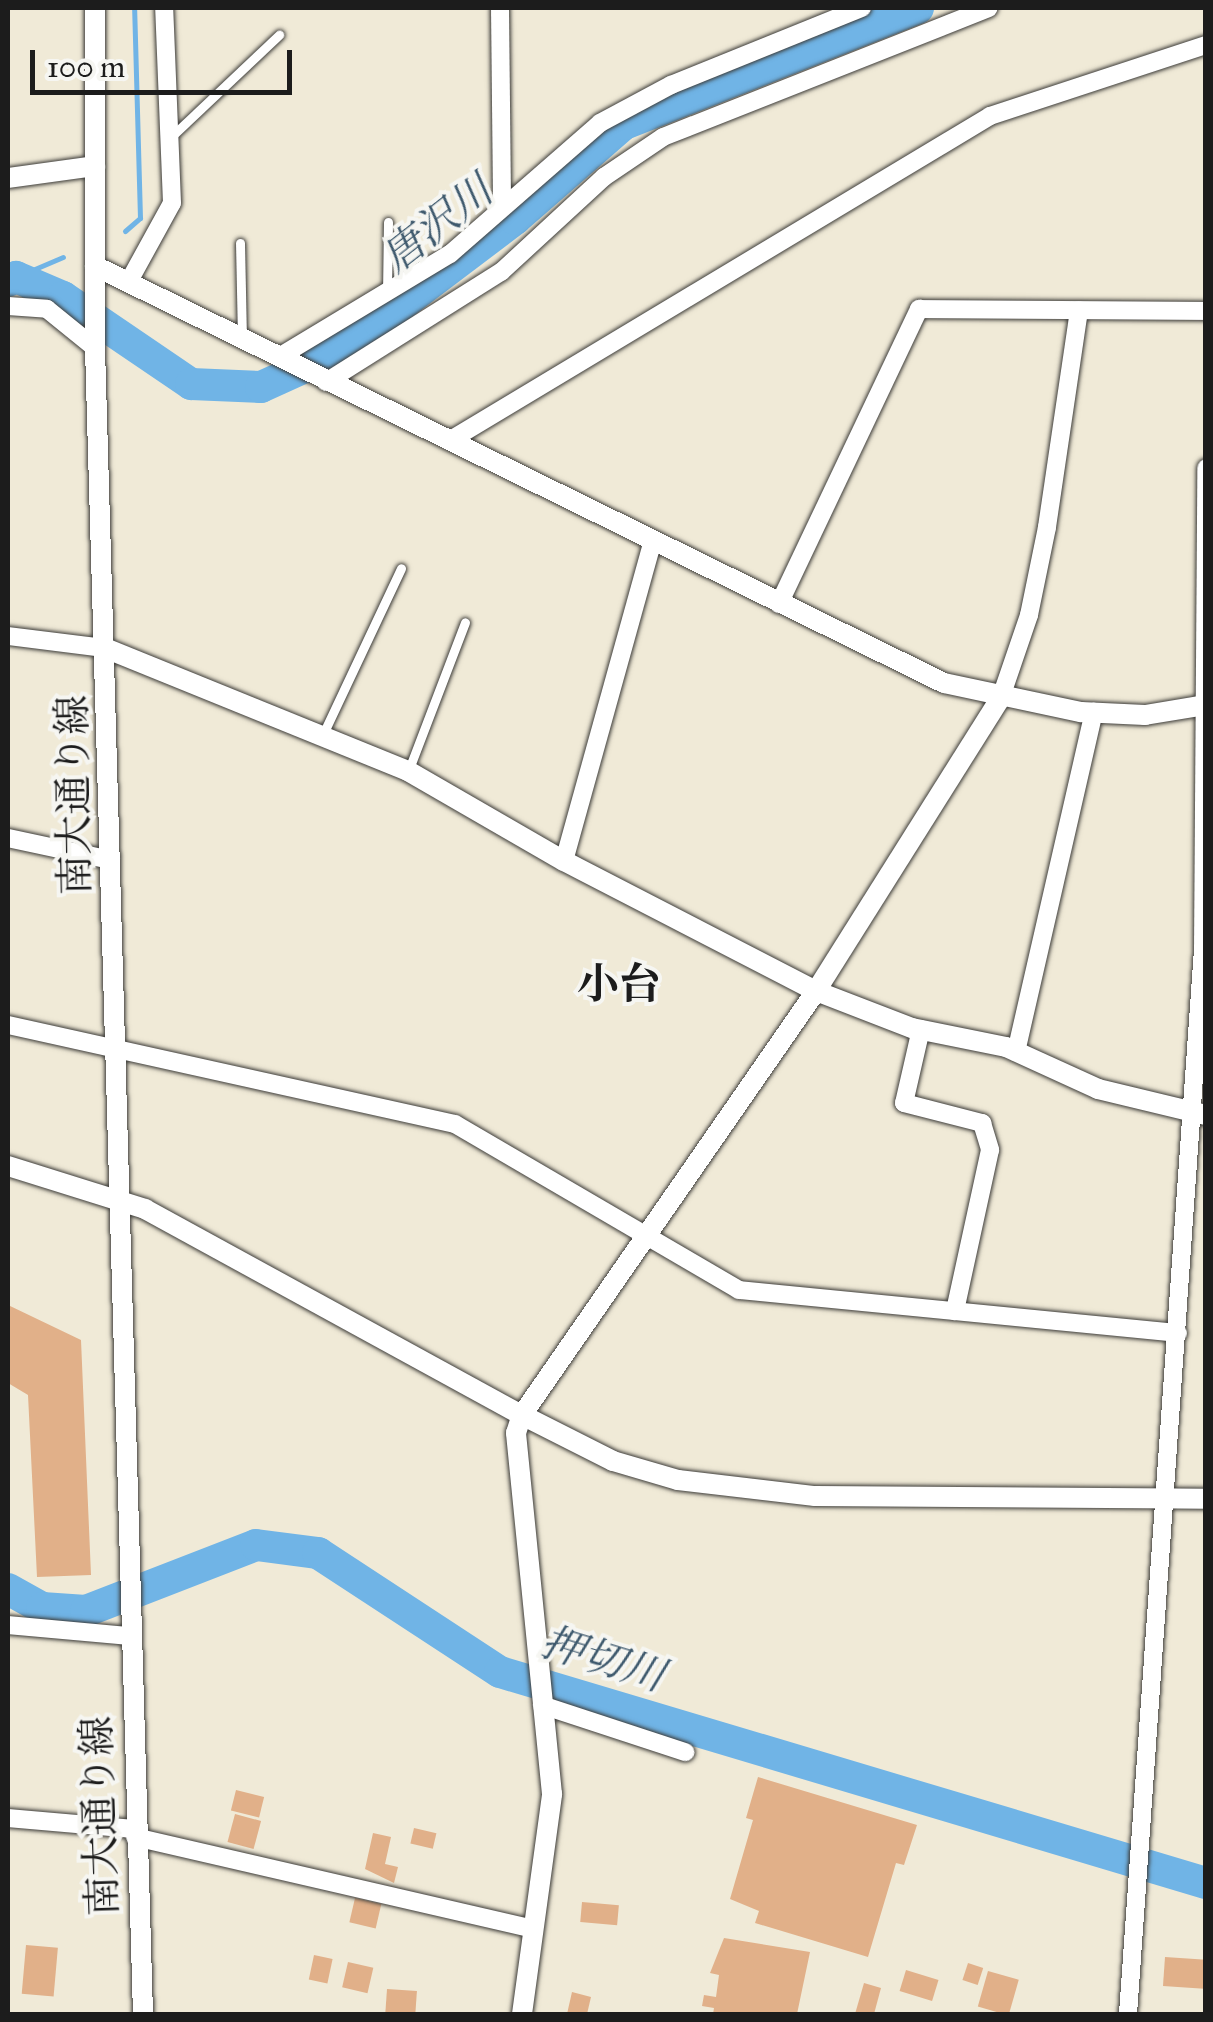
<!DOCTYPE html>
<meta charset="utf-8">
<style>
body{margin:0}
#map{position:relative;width:1213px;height:2022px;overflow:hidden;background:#f0ead7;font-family:"IM FELL Great Primer","Noto Serif JP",serif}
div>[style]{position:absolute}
.stream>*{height:5px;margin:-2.5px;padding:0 2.5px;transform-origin:2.5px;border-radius:2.5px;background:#70b4e6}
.river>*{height:32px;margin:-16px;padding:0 16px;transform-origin:16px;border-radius:16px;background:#70b4e6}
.building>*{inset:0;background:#e1b089;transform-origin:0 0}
.roads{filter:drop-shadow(0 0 2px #3c3b38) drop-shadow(0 0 2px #3c3b38)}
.service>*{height:9px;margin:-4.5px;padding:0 4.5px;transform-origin:4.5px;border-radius:4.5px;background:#fff}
.minor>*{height:18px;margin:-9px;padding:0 9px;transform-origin:9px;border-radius:9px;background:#fff}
.tertiary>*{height:20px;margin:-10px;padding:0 10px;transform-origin:10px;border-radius:10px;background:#fff}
span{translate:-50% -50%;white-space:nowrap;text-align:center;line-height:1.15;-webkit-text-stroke:8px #f6f6f2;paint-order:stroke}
.street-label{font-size:40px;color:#1c1c1c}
.water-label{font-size:42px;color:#3e596d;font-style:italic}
.neighbourhood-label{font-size:42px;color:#1c1c1c;font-weight:700}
.frame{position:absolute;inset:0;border:10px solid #1c1c1c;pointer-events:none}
.scale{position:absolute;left:30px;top:50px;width:262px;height:45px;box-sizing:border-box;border:5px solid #1c1c1c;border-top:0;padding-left:12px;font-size:30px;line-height:35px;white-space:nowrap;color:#1c1c1c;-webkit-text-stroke:8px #f6f6f2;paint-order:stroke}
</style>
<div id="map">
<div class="stream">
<div style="left:125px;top:231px;width:20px;rotate:-41deg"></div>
<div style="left:140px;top:218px;width:210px;rotate:-91.6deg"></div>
<div style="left:16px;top:277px;width:51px;rotate:-23.1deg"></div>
</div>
<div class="river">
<div style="left:8px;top:281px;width:9px;rotate:-27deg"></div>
<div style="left:16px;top:277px;width:51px;rotate:23.1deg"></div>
<div style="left:63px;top:297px;width:155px;rotate:34.2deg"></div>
<div style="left:191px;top:384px;width:70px;rotate:2.5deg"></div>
<div style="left:261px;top:387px;width:72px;rotate:-24.4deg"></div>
<div style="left:327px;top:357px;width:63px;rotate:-33.9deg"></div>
<div style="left:379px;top:322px;width:171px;rotate:-37.1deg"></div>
<div style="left:515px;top:219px;width:145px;rotate:-41.1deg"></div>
<div style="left:624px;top:124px;width:316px;rotate:-21.5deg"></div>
<div style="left:8px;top:1589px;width:39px;rotate:29deg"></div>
<div style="left:42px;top:1608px;width:44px;rotate:3.9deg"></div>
<div style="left:86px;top:1611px;width:182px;rotate:-21.2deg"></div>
<div style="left:256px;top:1545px;width:63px;rotate:7.4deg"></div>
<div style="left:318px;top:1553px;width:217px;rotate:33.2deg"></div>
<div style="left:500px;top:1672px;width:737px;rotate:16.64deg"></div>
</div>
<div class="building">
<div style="clip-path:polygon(8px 1305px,81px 1340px,91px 1575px,37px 1577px,28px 1395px,8px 1383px)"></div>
<div style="clip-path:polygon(758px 1777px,917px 1825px,904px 1865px,896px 1863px,868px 1957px,755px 1923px,759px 1911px,730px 1899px,753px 1820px,746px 1818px)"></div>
<div style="left:236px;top:1790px;width:29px;height:21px;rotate:14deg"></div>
<div style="left:235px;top:1814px;width:27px;height:29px;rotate:15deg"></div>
<div style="left:414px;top:1828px;width:23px;height:16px;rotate:13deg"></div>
<div style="clip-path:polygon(373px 1833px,391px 1837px,385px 1864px,398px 1867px,394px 1883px,365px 1869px)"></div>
<div style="left:355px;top:1898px;width:27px;height:25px;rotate:13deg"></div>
<div style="left:582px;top:1902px;width:37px;height:20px;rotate:5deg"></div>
<div style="clip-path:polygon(724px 1938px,810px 1952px,797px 2014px,713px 2014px,714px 2008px,702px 2006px,704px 1995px,716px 1997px,719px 1975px,710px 1973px)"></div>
<div style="left:26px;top:1945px;width:32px;height:49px;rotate:5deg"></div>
<div style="left:314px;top:1955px;width:19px;height:25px;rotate:12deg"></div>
<div style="left:1165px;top:1957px;width:41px;height:29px;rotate:4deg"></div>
<div style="left:348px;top:1962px;width:26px;height:26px;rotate:13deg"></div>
<div style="left:968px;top:1963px;width:16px;height:18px;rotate:18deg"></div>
<div style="left:906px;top:1970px;width:34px;height:22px;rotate:17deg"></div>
<div style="left:988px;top:1971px;width:32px;height:37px;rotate:16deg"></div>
<div style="clip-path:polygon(864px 1983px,881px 1988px,874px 2014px,855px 2014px)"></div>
<div style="left:387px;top:1989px;width:30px;height:25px;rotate:4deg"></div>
<div style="clip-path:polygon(572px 1992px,591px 1997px,587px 2014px,567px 2014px)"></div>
</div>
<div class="roads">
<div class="service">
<div style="left:171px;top:137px;width:149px;rotate:-43.4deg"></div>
<div style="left:240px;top:243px;width:92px;rotate:88.8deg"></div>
<div style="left:387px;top:294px;width:72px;rotate:-89.2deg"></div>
<div style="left:324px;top:732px;width:181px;rotate:-64.8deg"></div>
<div style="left:409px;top:769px;width:157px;rotate:-69.1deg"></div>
</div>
<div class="minor">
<div style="left:500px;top:8px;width:196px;rotate:89.4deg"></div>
<div style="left:128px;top:283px;width:91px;rotate:-61.2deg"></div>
<div style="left:172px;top:203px;width:195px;rotate:-92.3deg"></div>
<div style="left:8px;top:306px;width:39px;rotate:4deg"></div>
<div style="left:47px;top:309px;width:62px;rotate:39.1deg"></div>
<div style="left:279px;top:357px;width:200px;rotate:-31.1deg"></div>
<div style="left:450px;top:254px;width:199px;rotate:-41.1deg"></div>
<div style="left:600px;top:123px;width:81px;rotate:-28.2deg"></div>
<div style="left:671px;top:85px;width:206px;rotate:-22deg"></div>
<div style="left:326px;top:382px;width:207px;rotate:-32.2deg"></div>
<div style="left:501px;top:272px;width:140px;rotate:-42.7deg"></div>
<div style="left:604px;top:177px;width:71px;rotate:-34.1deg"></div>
<div style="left:663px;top:137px;width:350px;rotate:-21.6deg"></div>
<div style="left:449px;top:441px;width:631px;rotate:-30.99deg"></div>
<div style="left:990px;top:116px;width:227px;rotate:-18.2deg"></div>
<div style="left:779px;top:604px;width:327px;rotate:-64.6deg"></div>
<div style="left:919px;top:309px;width:287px;rotate:0.4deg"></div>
<div style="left:8px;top:636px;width:98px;rotate:7.1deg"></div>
<div style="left:1001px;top:697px;width:87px;rotate:-71.1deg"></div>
<div style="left:1029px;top:615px;width:90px;rotate:-78.4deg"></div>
<div style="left:1047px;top:527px;width:219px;rotate:-81.6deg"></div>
<div style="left:8px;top:838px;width:105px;rotate:12.1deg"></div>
<div style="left:564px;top:861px;width:330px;rotate:-74.5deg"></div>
<div style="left:8px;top:1025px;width:458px;rotate:12.5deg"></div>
<div style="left:455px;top:1124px;width:329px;rotate:30.3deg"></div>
<div style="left:739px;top:1290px;width:441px;rotate:5.6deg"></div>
<div style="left:921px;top:1029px;width:76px;rotate:102.9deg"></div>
<div style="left:904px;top:1103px;width:81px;rotate:14.4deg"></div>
<div style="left:982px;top:1123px;width:28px;rotate:73deg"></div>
<div style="left:990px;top:1150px;width:165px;rotate:102.3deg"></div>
<div style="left:1016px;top:1052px;width:349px;rotate:-77.1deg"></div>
<div style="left:8px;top:1625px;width:122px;rotate:5.2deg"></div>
<div style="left:542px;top:1705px;width:151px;rotate:18.2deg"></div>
<div style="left:8px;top:1818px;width:126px;rotate:5deg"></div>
<div style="left:135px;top:1837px;width:408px;rotate:13deg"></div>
<div style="left:1128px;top:2014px;width:1067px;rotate:-85.97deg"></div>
<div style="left:1203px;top:950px;width:482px;rotate:-89.6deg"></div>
</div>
<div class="tertiary">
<div style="left:95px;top:8px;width:340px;rotate:90deg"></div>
<div style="left:95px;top:348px;width:1667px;rotate:88.35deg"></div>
<div style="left:8px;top:178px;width:88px;rotate:-7.9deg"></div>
<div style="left:95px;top:266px;width:946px;rotate:26.16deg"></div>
<div style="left:944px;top:683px;width:140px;rotate:12deg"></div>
<div style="left:1081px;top:712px;width:64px;rotate:2.7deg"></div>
<div style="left:1145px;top:715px;width:62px;rotate:-9.3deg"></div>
<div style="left:105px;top:648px;width:327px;rotate:22.1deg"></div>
<div style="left:408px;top:771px;width:180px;rotate:30deg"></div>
<div style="left:564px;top:861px;width:284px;rotate:27.3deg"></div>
<div style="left:816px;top:991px;width:103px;rotate:21.1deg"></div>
<div style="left:912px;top:1028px;width:96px;rotate:11.4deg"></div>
<div style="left:1006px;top:1047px;width:101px;rotate:24.5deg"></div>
<div style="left:1098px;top:1089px;width:111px;rotate:13.5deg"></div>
<div style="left:8px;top:1166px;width:144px;rotate:17.4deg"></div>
<div style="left:145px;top:1209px;width:430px;rotate:28.7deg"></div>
<div style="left:522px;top:1415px;width:102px;rotate:26.8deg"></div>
<div style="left:613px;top:1461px;width:68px;rotate:16.3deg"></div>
<div style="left:678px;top:1480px;width:138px;rotate:6.7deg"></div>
<div style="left:815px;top:1496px;width:391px;rotate:0.4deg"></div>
<div style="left:522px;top:2014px;width:222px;rotate:-82.2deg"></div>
<div style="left:552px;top:1794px;width:363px;rotate:-95.7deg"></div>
<div style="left:516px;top:1433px;width:19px;rotate:-72deg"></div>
<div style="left:522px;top:1415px;width:516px;rotate:-55.26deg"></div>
<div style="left:816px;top:991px;width:347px;rotate:-57.8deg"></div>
</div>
</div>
<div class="street-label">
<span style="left:74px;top:795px;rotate:-91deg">南大通り線</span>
<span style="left:100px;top:1816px;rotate:-92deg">南大通り線</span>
</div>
<div class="water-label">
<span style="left:437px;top:224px;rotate:-38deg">唐沢川</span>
<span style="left:603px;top:1659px;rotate:17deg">押切川</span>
</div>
<div class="neighbourhood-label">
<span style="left:619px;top:984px">小台</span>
</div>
<div class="frame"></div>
<div class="scale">100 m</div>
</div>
